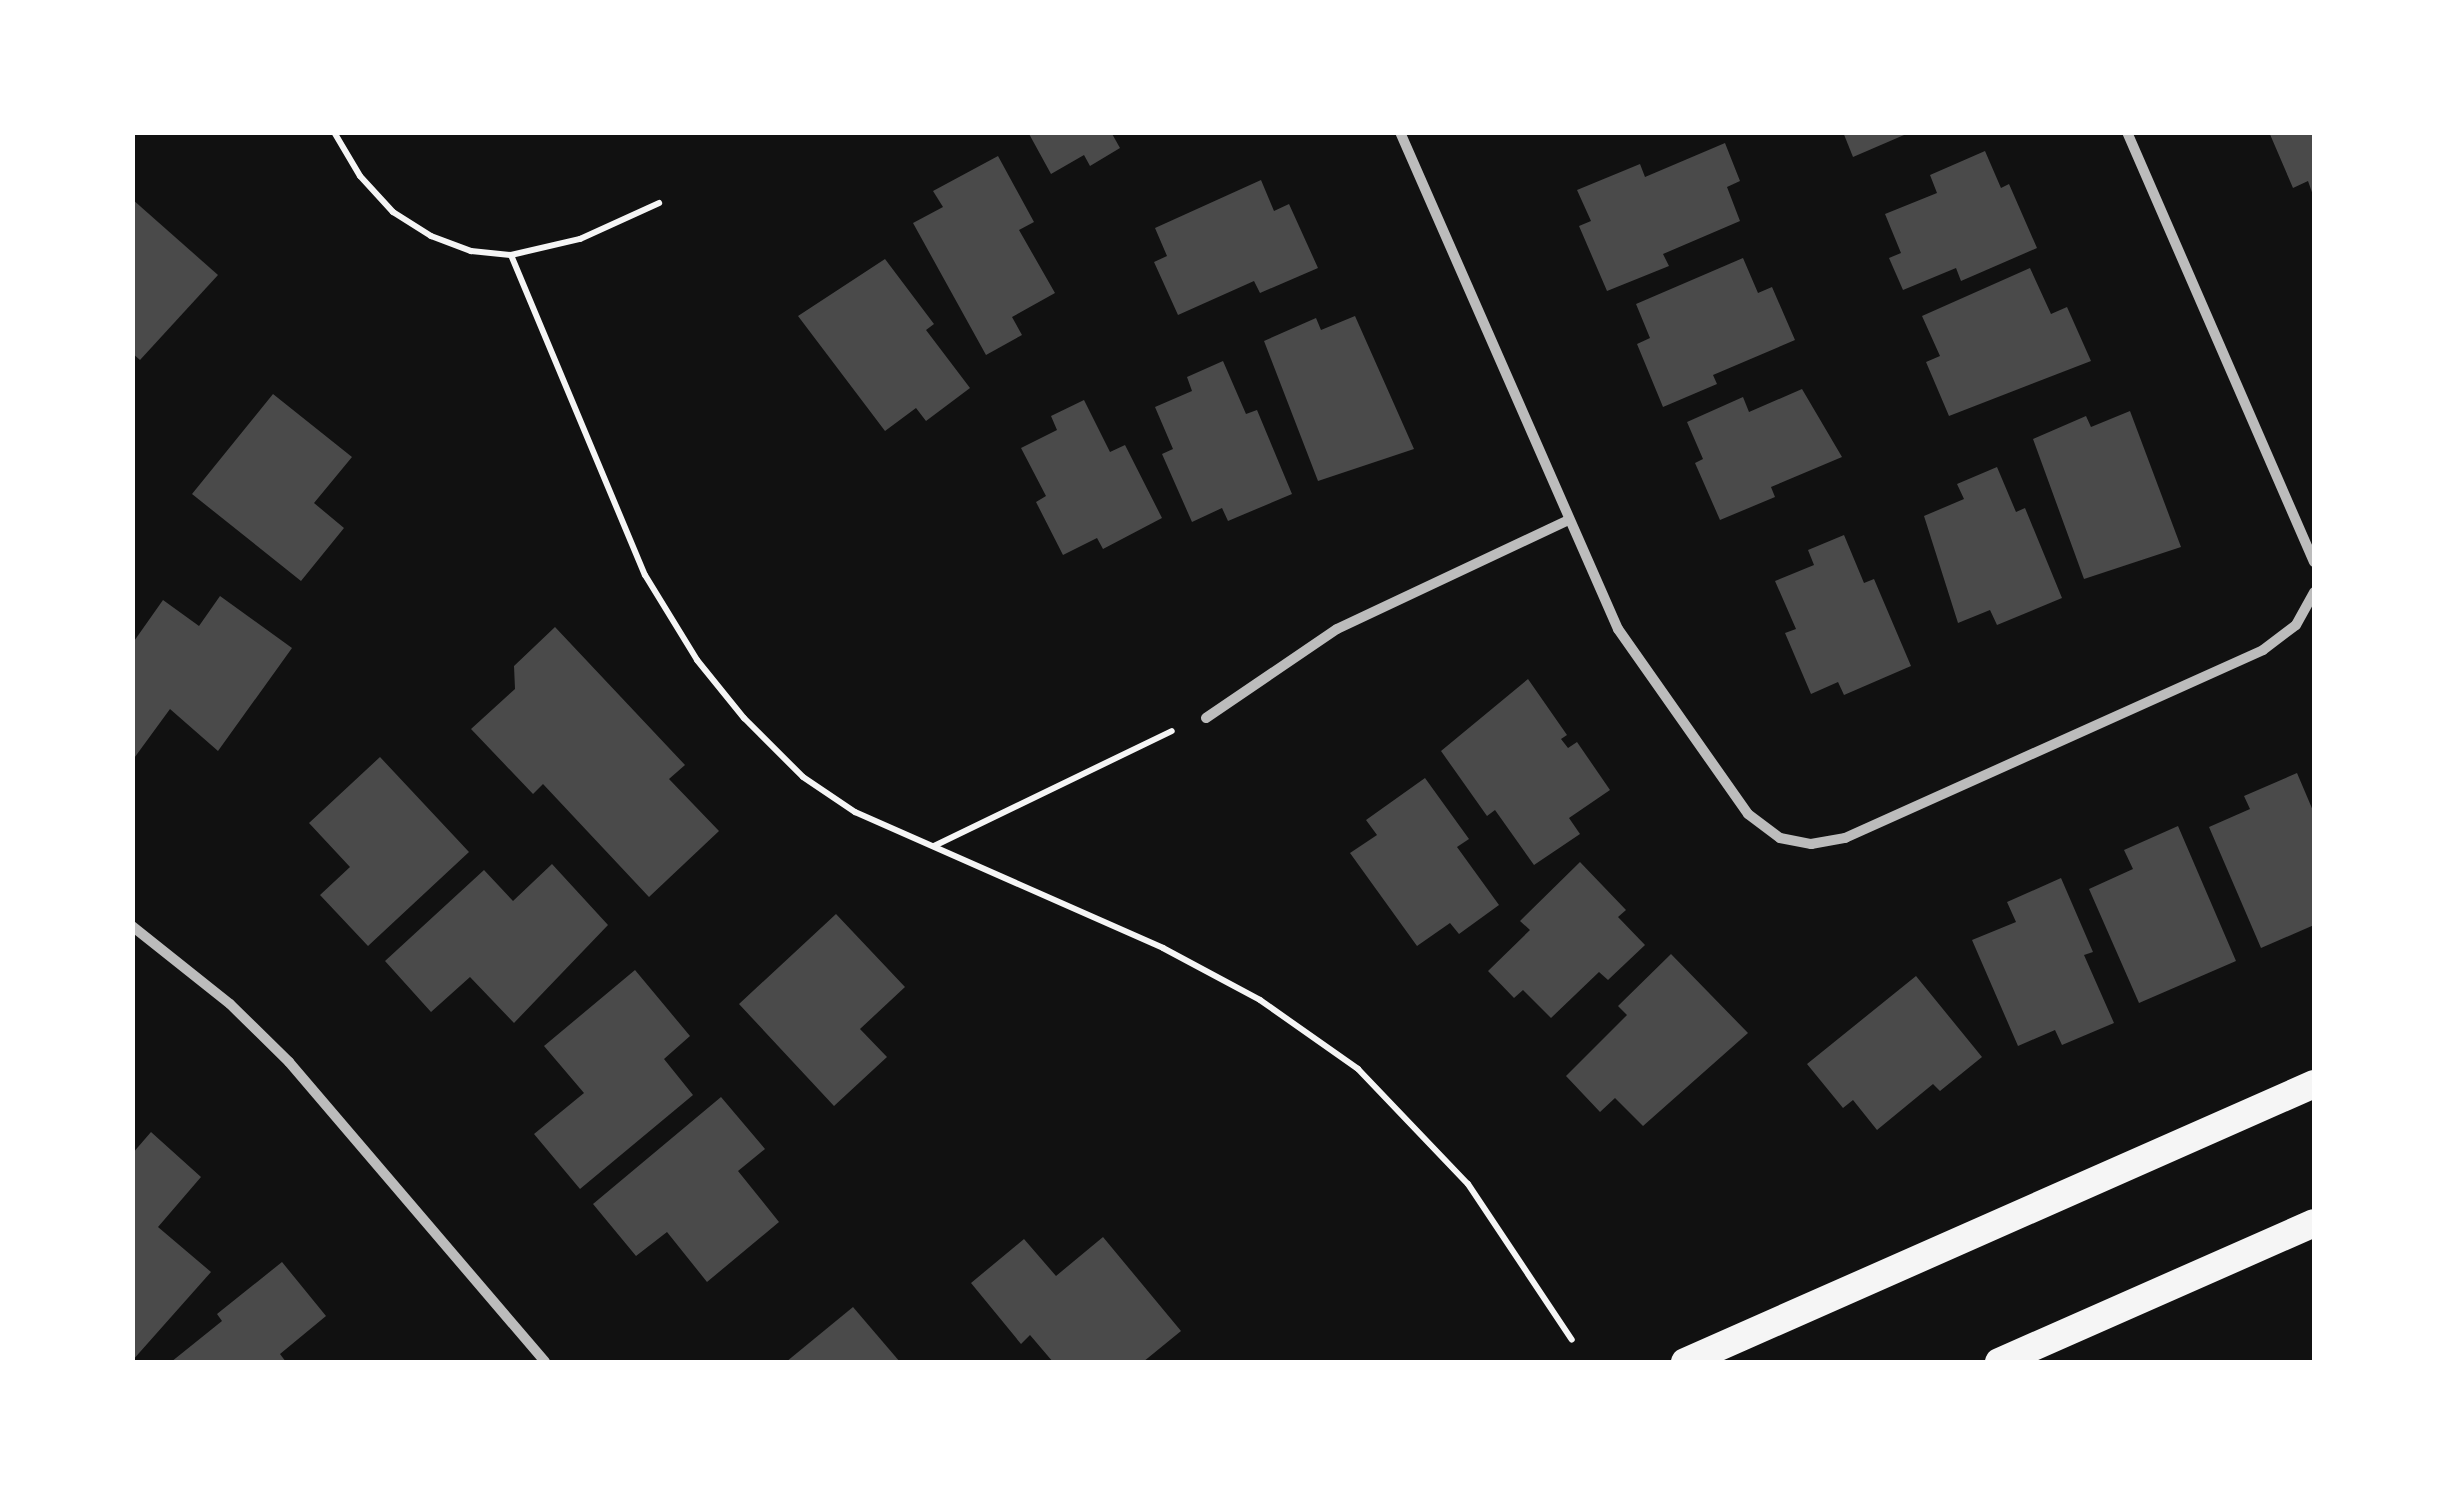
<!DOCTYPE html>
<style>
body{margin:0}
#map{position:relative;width:2447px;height:1495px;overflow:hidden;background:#111;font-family:Georgia,serif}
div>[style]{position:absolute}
.building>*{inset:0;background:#4a4a4a}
.path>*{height:6px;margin:-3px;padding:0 3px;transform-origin:3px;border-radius:3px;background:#f5f5f5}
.minor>*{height:10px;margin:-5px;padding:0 5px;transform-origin:5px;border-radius:5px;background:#bcbcbc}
.trunk>*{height:28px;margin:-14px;padding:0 14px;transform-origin:14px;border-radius:14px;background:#f5f5f5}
span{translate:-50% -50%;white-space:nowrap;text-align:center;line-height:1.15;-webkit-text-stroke:10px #fff;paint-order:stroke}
.frame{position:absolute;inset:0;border:135px solid #fff;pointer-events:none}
</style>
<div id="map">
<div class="building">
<div style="clip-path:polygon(1028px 132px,1111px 132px,1120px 148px,1090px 166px,1084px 155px,1051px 174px)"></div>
<div style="clip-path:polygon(1843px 132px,1911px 132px,1853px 157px)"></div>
<div style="clip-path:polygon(2269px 132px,2314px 132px,2314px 198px,2308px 181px,2293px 188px)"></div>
<div style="clip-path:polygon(1725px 143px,1740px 181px,1727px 187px,1740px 221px,1663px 254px,1669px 266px,1607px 291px,1579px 226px,1591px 221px,1577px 190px,1640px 164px,1645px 177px)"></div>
<div style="clip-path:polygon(1985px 151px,2001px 188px,2009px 184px,2037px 248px,1961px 281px,1956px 268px,1903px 290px,1889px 258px,1901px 253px,1885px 214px,1937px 193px,1930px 175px)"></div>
<div style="clip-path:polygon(998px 156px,1034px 222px,1019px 230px,1055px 293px,1012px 317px,1022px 335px,986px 355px,913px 223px,943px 207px,933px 191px)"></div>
<div style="clip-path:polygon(1261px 180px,1274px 211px,1289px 204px,1318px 268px,1260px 293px,1254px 281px,1178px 315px,1154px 262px,1167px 256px,1155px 228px)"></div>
<div style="clip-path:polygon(132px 199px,218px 275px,140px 360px,132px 353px)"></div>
<div style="clip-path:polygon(1743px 258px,1758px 293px,1772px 287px,1795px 340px,1713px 375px,1717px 384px,1663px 407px,1637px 344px,1650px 338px,1636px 304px)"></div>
<div style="clip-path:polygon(885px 259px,934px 324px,926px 330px,970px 388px,926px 421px,916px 408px,885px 431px,798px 316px)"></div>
<div style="clip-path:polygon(2030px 268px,2051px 314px,2067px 307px,2091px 361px,1949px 416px,1926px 362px,1940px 356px,1922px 316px)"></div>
<div style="clip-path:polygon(1355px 316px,1414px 449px,1318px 481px,1264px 341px,1316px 318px,1321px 330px)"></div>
<div style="clip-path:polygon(1223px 361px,1246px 414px,1257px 410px,1292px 494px,1228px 521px,1222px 508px,1192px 522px,1162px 454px,1173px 449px,1155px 407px,1192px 391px,1187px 377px)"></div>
<div style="clip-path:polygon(1802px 389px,1842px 457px,1771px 487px,1775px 497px,1720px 520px,1695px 463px,1703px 459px,1687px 422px,1743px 397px,1749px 412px)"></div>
<div style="clip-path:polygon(273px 394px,352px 457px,314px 503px,344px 528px,301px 581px,192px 494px)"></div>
<div style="clip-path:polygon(1084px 400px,1110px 452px,1125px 445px,1162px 518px,1103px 549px,1097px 538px,1063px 555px,1036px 502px,1046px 496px,1021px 448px,1057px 430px,1051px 416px)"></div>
<div style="clip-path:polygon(2130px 411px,2181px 547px,2084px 579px,2033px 439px,2086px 416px,2091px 427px)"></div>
<div style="clip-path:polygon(1997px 467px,2016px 512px,2025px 508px,2062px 598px,1997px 625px,1990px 610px,1958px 623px,1924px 516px,1964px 499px,1957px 484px)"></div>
<div style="clip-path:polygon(1844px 535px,1864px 583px,1874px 579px,1911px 666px,1844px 695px,1838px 682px,1811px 694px,1785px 633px,1796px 629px,1775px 581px,1814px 565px,1808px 550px)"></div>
<div style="clip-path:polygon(220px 596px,292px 648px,218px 751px,170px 709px,132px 761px,132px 644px,163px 600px,199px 626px)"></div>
<div style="clip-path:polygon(555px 627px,685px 765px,669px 779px,719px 831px,649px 897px,543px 784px,533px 794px,471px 729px,515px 689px,514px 666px)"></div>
<div style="clip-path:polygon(1528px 679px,1567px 735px,1561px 739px,1568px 748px,1577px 742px,1610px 790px,1569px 818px,1580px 834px,1534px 865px,1495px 810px,1487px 816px,1441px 751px)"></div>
<div style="clip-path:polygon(380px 757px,469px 852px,368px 946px,320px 895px,350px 867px,309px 823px)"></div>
<div style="clip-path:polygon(2297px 773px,2314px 813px,2314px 925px,2261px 948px,2209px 827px,2250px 809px,2244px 796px)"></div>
<div style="clip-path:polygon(1425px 778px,1469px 839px,1457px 847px,1499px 905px,1459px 934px,1450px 923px,1417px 946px,1350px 853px,1377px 835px,1366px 820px)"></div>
<div style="clip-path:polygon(2178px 826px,2236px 961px,2139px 1003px,2089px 889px,2133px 869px,2124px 850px)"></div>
<div style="clip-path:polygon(1580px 862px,1626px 910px,1618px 917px,1645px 945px,1608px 980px,1599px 972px,1551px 1018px,1523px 990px,1514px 998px,1488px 971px,1530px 930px,1520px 921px)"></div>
<div style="clip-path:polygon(552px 864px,608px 925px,514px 1023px,470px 977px,431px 1012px,385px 961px,484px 870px,513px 901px)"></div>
<div style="clip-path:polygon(2061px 878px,2093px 952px,2084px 955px,2114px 1023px,2062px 1045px,2055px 1030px,2018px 1046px,1972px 940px,2016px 922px,2007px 902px)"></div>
<div style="clip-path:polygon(836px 914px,905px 987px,860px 1029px,887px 1057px,834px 1106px,739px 1004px)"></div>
<div style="clip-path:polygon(1671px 954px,1748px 1033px,1643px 1126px,1615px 1098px,1600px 1112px,1566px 1076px,1627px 1015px,1618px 1006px)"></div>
<div style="clip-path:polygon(635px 970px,690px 1036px,664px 1059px,693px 1095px,580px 1189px,534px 1134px,584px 1093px,544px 1046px)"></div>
<div style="clip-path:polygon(1916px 976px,1982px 1057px,1940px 1091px,1933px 1084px,1877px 1130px,1853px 1100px,1843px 1108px,1807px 1064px)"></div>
<div style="clip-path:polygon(721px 1097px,765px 1149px,738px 1171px,779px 1222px,707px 1282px,667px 1232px,636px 1256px,593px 1204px)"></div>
<div style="clip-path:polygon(151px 1132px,201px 1177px,158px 1227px,211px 1272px,132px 1361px,132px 1154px)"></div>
<div style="clip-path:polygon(1103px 1237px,1181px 1331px,1143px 1362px,1053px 1362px,1030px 1335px,1021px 1344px,971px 1283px,1024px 1239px,1056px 1276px)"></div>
<div style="clip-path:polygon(282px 1262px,326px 1316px,280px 1354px,286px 1362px,171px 1362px,222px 1321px,217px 1314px)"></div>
<div style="clip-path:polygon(853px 1307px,900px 1362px,786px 1362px)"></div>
</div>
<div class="path">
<div style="left:334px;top:132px;width:51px;rotate:59.4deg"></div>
<div style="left:360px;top:176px;width:49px;rotate:47.5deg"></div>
<div style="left:393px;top:212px;width:45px;rotate:32.3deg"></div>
<div style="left:431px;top:236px;width:43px;rotate:20.6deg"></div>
<div style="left:471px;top:251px;width:40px;rotate:5.7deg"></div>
<div style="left:511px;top:255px;width:71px;rotate:-13.1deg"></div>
<div style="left:580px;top:239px;width:87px;rotate:-24.5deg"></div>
<div style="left:511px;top:255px;width:347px;rotate:67.3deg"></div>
<div style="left:645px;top:575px;width:100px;rotate:58.5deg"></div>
<div style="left:697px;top:660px;width:75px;rotate:51deg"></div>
<div style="left:744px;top:718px;width:83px;rotate:45deg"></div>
<div style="left:803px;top:777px;width:63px;rotate:33.9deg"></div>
<div style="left:855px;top:812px;width:337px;rotate:23.8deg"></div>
<div style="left:1163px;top:948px;width:110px;rotate:28.2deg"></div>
<div style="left:1260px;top:1000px;width:120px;rotate:35.1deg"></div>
<div style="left:1358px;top:1069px;width:159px;rotate:46.3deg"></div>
<div style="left:1468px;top:1184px;width:187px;rotate:56.3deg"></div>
<div style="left:934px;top:846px;width:264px;rotate:-25.8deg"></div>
</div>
<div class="minor">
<div style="left:1400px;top:132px;width:543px;rotate:66.32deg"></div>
<div style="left:1618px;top:629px;width:226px;rotate:54.9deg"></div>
<div style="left:1748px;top:814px;width:40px;rotate:37deg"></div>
<div style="left:1780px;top:838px;width:32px;rotate:11deg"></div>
<div style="left:1811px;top:844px;width:35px;rotate:-10deg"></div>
<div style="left:1845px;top:838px;width:458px;rotate:-24.2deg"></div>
<div style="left:2263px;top:650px;width:41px;rotate:-37.1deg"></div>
<div style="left:2296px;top:625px;width:38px;rotate:-61deg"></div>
<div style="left:2127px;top:132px;width:469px;rotate:66.5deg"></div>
<div style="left:1206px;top:718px;width:158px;rotate:-34.2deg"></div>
<div style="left:1337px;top:629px;width:253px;rotate:-25.2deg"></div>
<div style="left:132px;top:926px;width:125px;rotate:38.5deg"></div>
<div style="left:230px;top:1004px;width:83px;rotate:44.5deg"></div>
<div style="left:289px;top:1062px;width:394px;rotate:49.5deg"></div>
</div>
<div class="trunk">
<div style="left:1685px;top:1362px;width:688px;rotate:-23.84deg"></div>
<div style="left:1999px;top:1362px;width:344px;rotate:-23.8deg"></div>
</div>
<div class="frame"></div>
</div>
